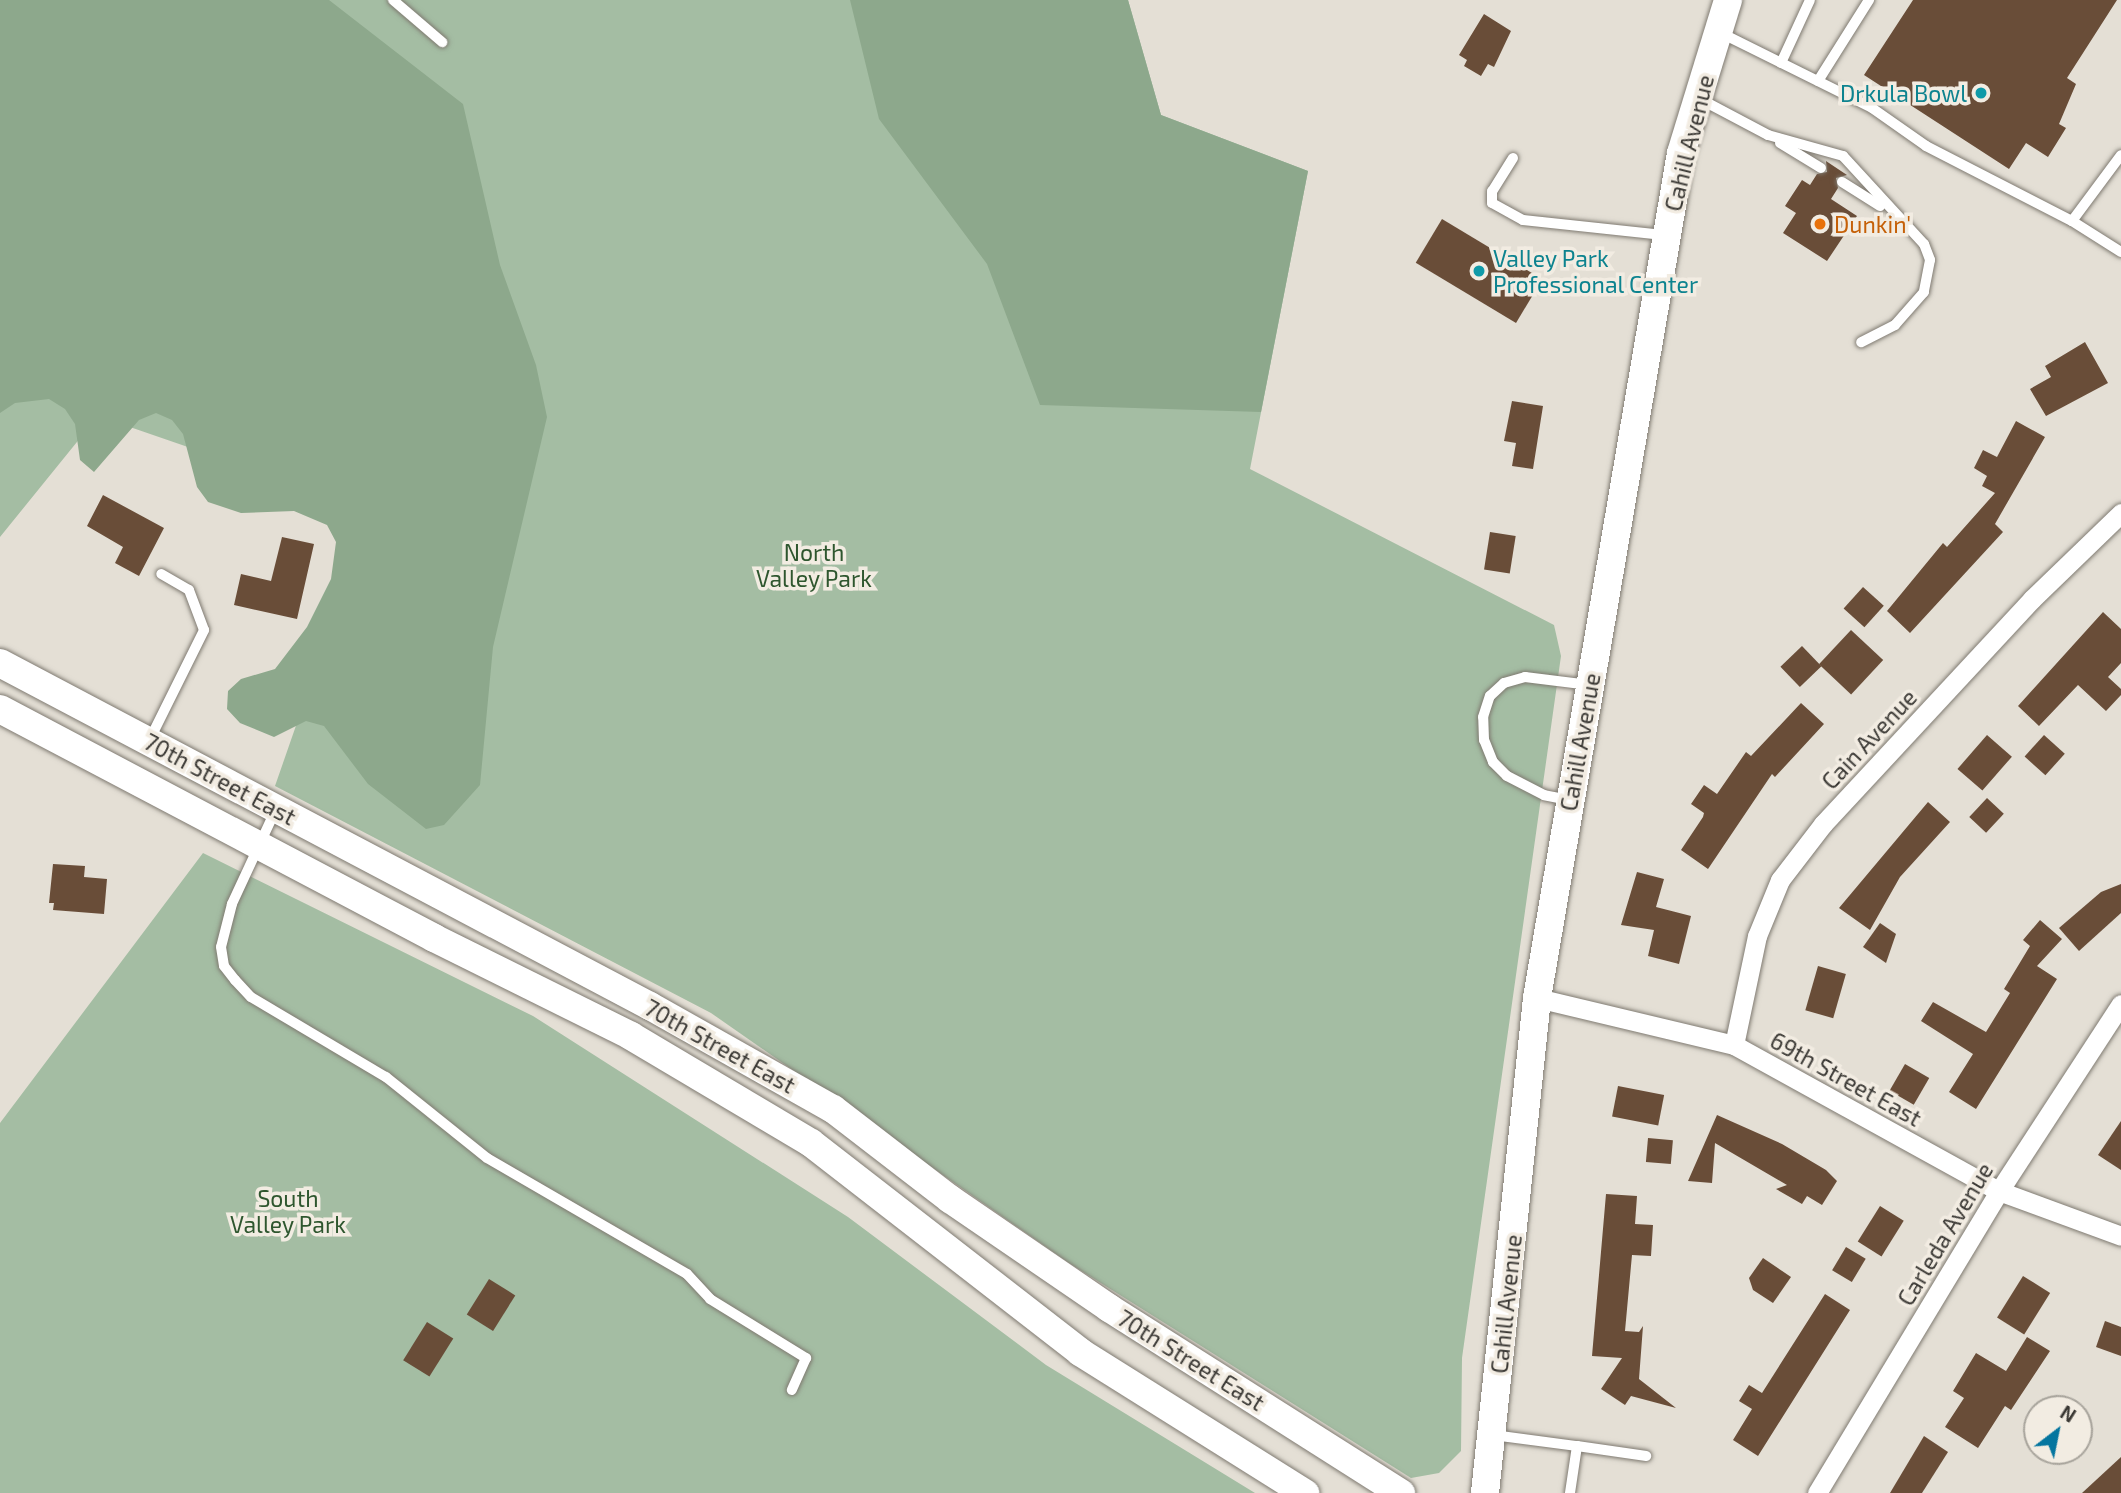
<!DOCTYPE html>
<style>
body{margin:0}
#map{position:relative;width:2121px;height:1493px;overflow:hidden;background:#e4dfd5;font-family:"Exo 2",sans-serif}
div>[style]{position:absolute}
.green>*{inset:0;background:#a4bda3}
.forest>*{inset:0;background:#8da88c}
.building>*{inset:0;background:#694d38;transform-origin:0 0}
.roads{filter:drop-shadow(0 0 2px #7f7a71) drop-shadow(0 0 2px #7f7a71)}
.lane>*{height:10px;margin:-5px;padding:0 5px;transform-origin:5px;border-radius:5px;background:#fff}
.street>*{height:19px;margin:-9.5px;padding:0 9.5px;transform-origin:9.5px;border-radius:9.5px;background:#fff}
.secondary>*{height:28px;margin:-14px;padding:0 14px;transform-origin:14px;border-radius:14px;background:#fff}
.dots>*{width:19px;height:19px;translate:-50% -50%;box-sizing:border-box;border:4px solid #f2ece2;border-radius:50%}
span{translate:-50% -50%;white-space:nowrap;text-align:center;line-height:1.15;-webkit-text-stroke:7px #f2ece2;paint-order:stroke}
.culture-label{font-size:23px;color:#0d838f}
.right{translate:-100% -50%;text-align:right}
.left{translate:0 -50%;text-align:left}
.street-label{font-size:23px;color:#3a3834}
.food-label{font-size:23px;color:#c56008}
.park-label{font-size:23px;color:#2e562e}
.north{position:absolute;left:2023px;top:1395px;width:70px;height:70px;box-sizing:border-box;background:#f2ece2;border:2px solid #a8a49c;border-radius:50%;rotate:32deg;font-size:19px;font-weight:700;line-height:28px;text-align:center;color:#3a3834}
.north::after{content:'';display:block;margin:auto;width:24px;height:32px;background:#04759f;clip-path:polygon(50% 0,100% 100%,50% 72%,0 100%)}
</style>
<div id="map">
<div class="green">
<div style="clip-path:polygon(0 0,1128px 0,1161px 115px,1308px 171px,1250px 469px,1554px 625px,1561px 656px,1462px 1358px,1461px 1451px,1439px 1473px,1411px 1478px,1069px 1263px,711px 1013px,275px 786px,371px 510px,98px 416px,0 537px)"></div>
<div style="clip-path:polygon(203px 853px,533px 1016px,848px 1217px,1046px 1365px,1255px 1493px,0 1493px,0 1123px)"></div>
</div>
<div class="forest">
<div style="clip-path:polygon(0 0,329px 0,463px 104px,500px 265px,536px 365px,547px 417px,493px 647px,480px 785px,444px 825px,426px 829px,368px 784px,324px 726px,306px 721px,274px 737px,240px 723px,227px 709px,228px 691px,241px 679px,275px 669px,307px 627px,331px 579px,336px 542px,327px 525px,294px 511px,241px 513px,208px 502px,197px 487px,183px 434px,172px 420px,156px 413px,139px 420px,94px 472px,80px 460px,75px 424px,65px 409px,49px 399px,15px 403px,0 413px)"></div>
<div style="clip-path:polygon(850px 0,1128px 0,1161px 115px,1308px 171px,1261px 412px,1040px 405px,987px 264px,879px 119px)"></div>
</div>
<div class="building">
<div style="clip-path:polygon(1913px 0,2117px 0,2067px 78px,2076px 84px,2059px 124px,2066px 128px,2048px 157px,2026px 143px,2009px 169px,1864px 75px)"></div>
<div style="clip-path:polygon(1484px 14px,1511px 31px,1494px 67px,1488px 64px,1481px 76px,1464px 66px,1467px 60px,1459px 55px)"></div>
<div style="clip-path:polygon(1826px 161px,1847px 175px,1836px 178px,1838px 188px,1831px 199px,1857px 216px,1827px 261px,1783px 233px,1796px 213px,1785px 206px,1802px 180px,1810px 185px,1817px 174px,1827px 172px)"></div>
<div style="left:1442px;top:219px;width:117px;height:51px;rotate:31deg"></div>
<div style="clip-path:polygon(2085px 342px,2108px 383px,2046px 416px,2030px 389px,2051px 377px,2045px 366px)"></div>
<div style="clip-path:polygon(1512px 401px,1543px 406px,1533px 469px,1512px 466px,1516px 443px,1504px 441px)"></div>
<div style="clip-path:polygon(2016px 421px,2045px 437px,1995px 524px,2003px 532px,1910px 633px,1887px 611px,1943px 543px,1947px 547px,1995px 493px,1982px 486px,1987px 476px,1974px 468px,1983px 450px,1997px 457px)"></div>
<div style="clip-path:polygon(103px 495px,164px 528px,139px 576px,115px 563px,123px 547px,87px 526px)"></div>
<div style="left:1490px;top:532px;width:26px;height:38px;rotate:9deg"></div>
<div style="clip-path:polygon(282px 537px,314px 544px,297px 619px,234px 605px,241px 574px,271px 581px)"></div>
<div style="left:1863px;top:587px;width:28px;height:29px;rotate:42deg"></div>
<div style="clip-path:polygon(2103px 612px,2121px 629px,2121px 663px,2108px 677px,2121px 689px,2121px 695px,2106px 711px,2078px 685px,2039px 726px,2018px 706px)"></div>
<div style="left:1851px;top:630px;width:44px;height:47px;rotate:43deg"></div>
<div style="left:1802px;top:646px;width:28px;height:30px;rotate:46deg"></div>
<div style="clip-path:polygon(1801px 703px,1824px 724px,1775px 777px,1772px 774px,1708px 869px,1681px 850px,1703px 817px,1704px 813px,1691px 804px,1704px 785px,1717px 794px,1746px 752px,1751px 756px)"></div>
<div style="left:1987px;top:735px;width:33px;height:45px;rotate:41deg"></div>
<div style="left:2044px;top:735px;width:28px;height:29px;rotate:42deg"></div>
<div style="left:1987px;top:798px;width:23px;height:26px;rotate:43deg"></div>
<div style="clip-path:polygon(1928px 802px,1950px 822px,1900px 877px,1870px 930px,1839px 908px)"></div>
<div style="clip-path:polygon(53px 864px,85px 866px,84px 877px,107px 879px,104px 914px,53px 910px,54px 903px,49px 903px)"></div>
<div style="clip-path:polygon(1637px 872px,1664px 879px,1656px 907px,1691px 916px,1679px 964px,1648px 956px,1654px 930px,1621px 925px)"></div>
<div style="clip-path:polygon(2121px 884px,2121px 913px,2079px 951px,2059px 928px,2101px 892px)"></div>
<div style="clip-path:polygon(2040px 920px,2062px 939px,2037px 966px,2057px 979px,1976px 1109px,1949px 1092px,1973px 1054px,1921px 1021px,1933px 1002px,1986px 1032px,2010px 993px,2004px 989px,2030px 946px,2023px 940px)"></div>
<div style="clip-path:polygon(1880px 923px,1896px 934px,1886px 963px,1863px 947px)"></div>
<div style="left:1818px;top:966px;width:29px;height:46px;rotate:16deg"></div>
<div style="left:1905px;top:1064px;width:28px;height:31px;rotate:30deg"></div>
<div style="left:1618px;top:1086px;width:47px;height:31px;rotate:11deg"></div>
<div style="clip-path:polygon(1717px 1115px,1782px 1144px,1826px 1170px,1837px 1181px,1822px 1205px,1807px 1196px,1802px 1204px,1776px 1189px,1787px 1185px,1715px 1143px,1712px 1183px,1688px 1181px)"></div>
<div style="clip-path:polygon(2121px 1121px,2121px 1170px,2098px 1155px)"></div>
<div style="left:1648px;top:1138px;width:25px;height:24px;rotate:5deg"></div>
<div style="clip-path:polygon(1606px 1194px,1637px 1196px,1635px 1224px,1653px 1225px,1651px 1256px,1632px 1255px,1625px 1331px,1639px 1332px,1643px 1326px,1639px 1379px,1676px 1408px,1631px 1396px,1625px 1405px,1601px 1389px,1622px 1358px,1592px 1356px)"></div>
<div style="left:1880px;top:1206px;width:28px;height:42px;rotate:32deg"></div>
<div style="left:1846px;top:1247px;width:23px;height:27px;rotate:31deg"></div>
<div style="clip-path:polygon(1763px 1258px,1791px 1277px,1773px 1303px,1753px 1290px,1749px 1278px)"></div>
<div style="left:2023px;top:1276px;width:32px;height:49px;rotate:32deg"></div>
<div style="left:489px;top:1279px;width:31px;height:42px;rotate:32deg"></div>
<div style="clip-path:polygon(1825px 1294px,1850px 1310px,1758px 1456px,1733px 1440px,1752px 1409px,1739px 1401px,1749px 1385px,1762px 1393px)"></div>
<div style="clip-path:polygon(2105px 1321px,2121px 1327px,2121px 1356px,2096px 1347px)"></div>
<div style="left:427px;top:1322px;width:31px;height:45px;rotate:32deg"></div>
<div style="clip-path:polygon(2027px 1337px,2050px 1351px,2011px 1410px,2005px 1406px,1978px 1448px,1945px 1427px,1964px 1398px,1953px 1391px,1976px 1353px,2006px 1371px)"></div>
<div style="clip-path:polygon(1924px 1436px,1948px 1452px,1922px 1493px,1890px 1493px)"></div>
<div style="clip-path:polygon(2121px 1457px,2121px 1493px,2082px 1493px)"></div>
</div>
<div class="roads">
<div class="lane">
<div style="left:393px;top:0;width:65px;rotate:40.6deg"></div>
<div style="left:1721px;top:33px;width:169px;rotate:26.4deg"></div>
<div style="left:1872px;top:108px;width:66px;rotate:35.1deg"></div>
<div style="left:1926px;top:146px;width:164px;rotate:27.2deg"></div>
<div style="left:2072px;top:221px;width:58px;rotate:32.3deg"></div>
<div style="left:1781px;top:63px;width:69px;rotate:-65.3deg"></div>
<div style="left:1818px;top:81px;width:96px;rotate:-57.8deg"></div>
<div style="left:1700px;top:99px;width:77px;rotate:27.9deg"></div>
<div style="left:1768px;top:135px;width:78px;rotate:15.6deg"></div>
<div style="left:1843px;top:156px;width:120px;rotate:47.4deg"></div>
<div style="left:1924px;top:244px;width:17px;rotate:69deg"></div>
<div style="left:1930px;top:260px;width:33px;rotate:101deg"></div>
<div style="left:1924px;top:292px;width:44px;rotate:131.3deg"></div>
<div style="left:1895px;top:325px;width:38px;rotate:153deg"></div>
<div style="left:1780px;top:143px;width:48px;rotate:31.4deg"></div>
<div style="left:1513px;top:158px;width:39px;rotate:122deg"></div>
<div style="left:1492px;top:191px;width:12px;rotate:90deg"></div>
<div style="left:1492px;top:203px;width:35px;rotate:29deg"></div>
<div style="left:1523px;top:220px;width:141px;rotate:6.1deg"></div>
<div style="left:1842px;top:182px;width:45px;rotate:32.3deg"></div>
<div style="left:2072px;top:221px;width:82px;rotate:-53.4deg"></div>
<div style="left:149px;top:741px;width:124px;rotate:-63.6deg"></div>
<div style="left:204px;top:630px;width:43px;rotate:-110.6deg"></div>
<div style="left:189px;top:590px;width:32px;rotate:-150deg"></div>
<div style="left:1569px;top:800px;width:25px;rotate:-169deg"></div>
<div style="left:1544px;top:795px;width:42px;rotate:-152.8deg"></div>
<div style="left:1507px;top:776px;width:20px;rotate:-135deg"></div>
<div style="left:1493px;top:762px;width:24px;rotate:-112deg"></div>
<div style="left:1484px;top:740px;width:23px;rotate:-92deg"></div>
<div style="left:1483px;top:717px;width:22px;rotate:-72deg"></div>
<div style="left:1490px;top:696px;width:19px;rotate:-43deg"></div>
<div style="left:1504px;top:683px;width:22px;rotate:-16deg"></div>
<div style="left:1525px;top:677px;width:65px;rotate:7deg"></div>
<div style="left:276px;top:809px;width:105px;rotate:114.9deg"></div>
<div style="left:232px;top:904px;width:44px;rotate:104.3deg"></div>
<div style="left:221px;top:947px;width:19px;rotate:81deg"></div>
<div style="left:224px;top:966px;width:18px;rotate:52deg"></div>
<div style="left:235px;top:980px;width:23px;rotate:47deg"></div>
<div style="left:251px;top:997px;width:157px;rotate:30.7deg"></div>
<div style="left:386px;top:1077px;width:129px;rotate:38.7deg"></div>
<div style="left:487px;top:1158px;width:231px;rotate:30.1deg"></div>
<div style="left:687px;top:1274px;width:34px;rotate:47deg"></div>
<div style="left:710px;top:1299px;width:113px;rotate:31.6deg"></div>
<div style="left:806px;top:1358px;width:35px;rotate:114deg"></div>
<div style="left:1493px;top:1435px;width:85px;rotate:7.5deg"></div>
<div style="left:1577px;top:1446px;width:48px;rotate:98.5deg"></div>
<div style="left:1577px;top:1446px;width:70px;rotate:8.2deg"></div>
</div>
<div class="street">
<div style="left:1537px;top:998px;width:203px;rotate:13.4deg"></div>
<div style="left:1734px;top:1045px;width:303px;rotate:28.9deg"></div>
<div style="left:1999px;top:1191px;width:130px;rotate:20.2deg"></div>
<div style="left:1734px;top:1045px;width:111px;rotate:-78.1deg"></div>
<div style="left:1757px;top:936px;width:61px;rotate:-67.7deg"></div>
<div style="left:1780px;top:880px;width:71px;rotate:-52.5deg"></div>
<div style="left:1823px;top:824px;width:307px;rotate:-47.1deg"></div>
<div style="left:2032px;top:599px;width:124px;rotate:-44deg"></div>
<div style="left:1817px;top:1493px;width:353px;rotate:-58.9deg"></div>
<div style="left:1999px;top:1191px;width:223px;rotate:-56.9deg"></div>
</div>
<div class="secondary">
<div style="left:0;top:663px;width:735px;rotate:27.82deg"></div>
<div style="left:650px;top:1006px;width:210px;rotate:29.4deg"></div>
<div style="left:833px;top:1109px;width:148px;rotate:37.6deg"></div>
<div style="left:950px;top:1199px;width:193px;rotate:34.4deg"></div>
<div style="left:1109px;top:1308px;width:346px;rotate:32.4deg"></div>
<div style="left:0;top:709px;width:491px;rotate:27.8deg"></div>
<div style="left:434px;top:938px;width:220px;rotate:26.4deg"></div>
<div style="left:631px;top:1036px;width:209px;rotate:30.7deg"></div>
<div style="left:811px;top:1143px;width:341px;rotate:37.8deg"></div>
<div style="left:1080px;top:1352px;width:266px;rotate:32.1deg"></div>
<div style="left:1485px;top:1493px;width:498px;rotate:-84deg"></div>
<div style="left:1537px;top:998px;width:857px;rotate:-80.33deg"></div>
<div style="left:1681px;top:153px;width:160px;rotate:-72.9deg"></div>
</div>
</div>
<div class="dots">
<div style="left:1981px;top:93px;background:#0f9aa8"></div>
<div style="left:1820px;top:224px;background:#e8710a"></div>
<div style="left:1479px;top:271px;background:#0f9aa8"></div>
</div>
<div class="culture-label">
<span class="right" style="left:1967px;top:93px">Drkula Bowl</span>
<span class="left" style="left:1493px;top:271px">Valley Park<br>Professional Center</span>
</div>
<div class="street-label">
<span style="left:1689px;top:143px;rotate:-76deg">Cahill Avenue</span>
<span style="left:1869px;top:739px;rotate:-47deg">Cain Avenue</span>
<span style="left:1580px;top:742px;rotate:-80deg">Cahill Avenue</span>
<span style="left:220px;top:779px;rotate:28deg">70th Street East</span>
<span style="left:720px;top:1046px;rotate:29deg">70th Street East</span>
<span style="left:1846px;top:1079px;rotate:29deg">69th Street East</span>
<span style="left:1945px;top:1234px;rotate:-59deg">Carleda Avenue</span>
<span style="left:1506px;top:1304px;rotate:-84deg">Cahill Avenue</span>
<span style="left:1191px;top:1360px;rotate:32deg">70th Street East</span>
</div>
<div class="food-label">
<span class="left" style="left:1834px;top:224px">Dunkin'</span>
</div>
<div class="park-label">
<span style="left:814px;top:565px">North<br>Valley Park</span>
<span style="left:288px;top:1211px">South<br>Valley Park</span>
</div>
<div class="north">N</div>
</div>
